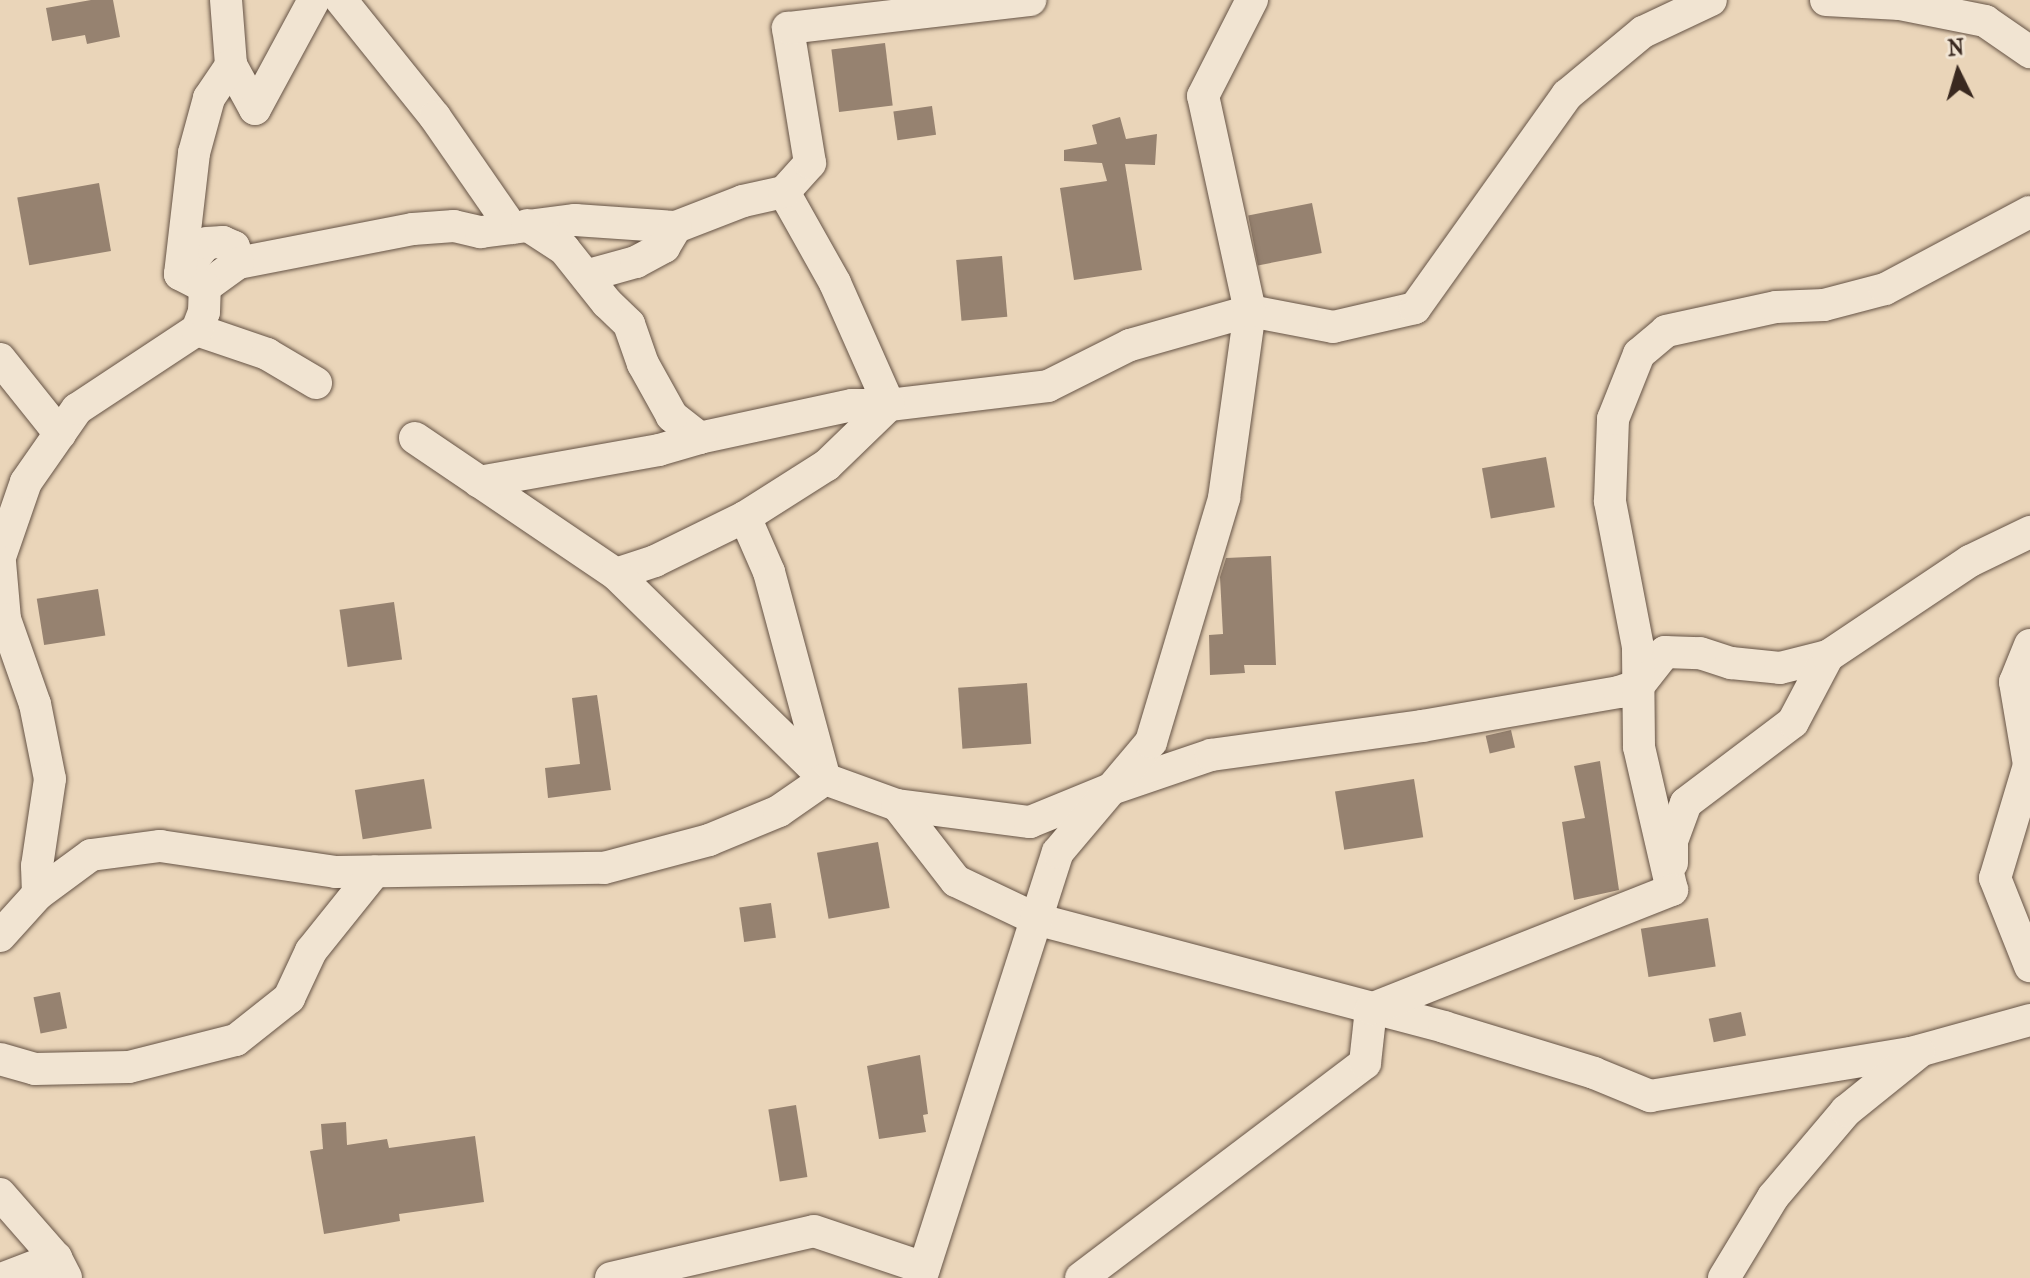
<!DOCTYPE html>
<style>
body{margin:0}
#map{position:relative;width:2030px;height:1278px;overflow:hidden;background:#ead5b9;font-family:"IM FELL French Canon",serif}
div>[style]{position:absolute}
.building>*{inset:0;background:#968270;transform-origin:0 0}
.roads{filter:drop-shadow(0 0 2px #665446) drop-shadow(0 0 2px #665446)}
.minor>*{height:32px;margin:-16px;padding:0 16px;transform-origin:16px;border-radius:16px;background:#f1e4d2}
span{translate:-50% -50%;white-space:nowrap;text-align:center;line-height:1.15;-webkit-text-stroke:7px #f1e4d2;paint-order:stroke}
.north{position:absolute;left:1918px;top:32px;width:80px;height:80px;-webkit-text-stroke:6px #f1e4d2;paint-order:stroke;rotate:355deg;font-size:22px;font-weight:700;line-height:32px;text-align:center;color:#3a2920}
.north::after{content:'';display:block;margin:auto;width:28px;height:36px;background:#3a2920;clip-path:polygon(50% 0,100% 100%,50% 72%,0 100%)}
</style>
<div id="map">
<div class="building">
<div style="clip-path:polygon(91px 0,113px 0,120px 37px,87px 44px,85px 35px,52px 41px,46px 8px)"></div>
<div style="left:885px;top:43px;width:63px;height:54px;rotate:83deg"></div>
<div style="left:932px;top:106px;width:29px;height:39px;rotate:82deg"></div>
<div style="clip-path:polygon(1120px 117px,1126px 139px,1157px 134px,1155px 165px,1125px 164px,1142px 270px,1074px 280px,1060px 188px,1107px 181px,1102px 163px,1064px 161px,1064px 150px,1097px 144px,1092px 125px)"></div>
<div style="left:99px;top:183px;width:69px;height:83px;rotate:80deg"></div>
<div style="left:1312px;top:203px;width:51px;height:65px;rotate:79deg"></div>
<div style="left:1002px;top:256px;width:61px;height:46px;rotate:85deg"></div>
<div style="left:1546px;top:457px;width:51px;height:65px;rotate:80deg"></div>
<div style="clip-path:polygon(1271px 556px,1276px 665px,1244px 665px,1245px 673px,1210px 675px,1209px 635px,1223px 634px,1220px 577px,1226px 558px)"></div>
<div style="left:98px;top:589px;width:47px;height:62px;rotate:81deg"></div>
<div style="left:394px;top:602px;width:58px;height:55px;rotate:82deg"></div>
<div style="left:1027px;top:683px;width:61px;height:69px;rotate:86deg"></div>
<div style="clip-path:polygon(597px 695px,611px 790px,548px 798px,545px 768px,580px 764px,572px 698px)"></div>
<div style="left:1511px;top:730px;width:18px;height:26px;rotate:77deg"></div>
<div style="clip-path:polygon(1600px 761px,1619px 890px,1574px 900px,1562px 822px,1585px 818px,1574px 766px)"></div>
<div style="left:424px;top:779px;width:50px;height:70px;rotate:81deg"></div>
<div style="left:1414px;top:779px;width:59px;height:80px;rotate:81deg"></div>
<div style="left:878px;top:842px;width:67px;height:62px;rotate:80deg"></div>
<div style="left:771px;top:903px;width:35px;height:32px;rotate:82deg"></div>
<div style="left:1708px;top:918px;width:49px;height:68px;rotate:81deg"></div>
<div style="left:60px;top:992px;width:37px;height:27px;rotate:79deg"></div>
<div style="left:1741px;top:1012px;width:24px;height:33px;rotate:78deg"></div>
<div style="clip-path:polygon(920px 1055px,928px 1114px,923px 1115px,926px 1132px,879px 1139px,867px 1066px)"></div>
<div style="left:796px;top:1105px;width:73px;height:28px;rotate:81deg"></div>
<div style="clip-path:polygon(346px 1122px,347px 1145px,387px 1139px,389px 1148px,475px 1136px,484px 1202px,399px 1214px,400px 1221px,324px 1234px,310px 1151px,323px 1149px,321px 1124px)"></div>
</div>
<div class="roads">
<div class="minor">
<div style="left:226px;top:0;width:65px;rotate:85.6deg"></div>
<div style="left:231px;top:65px;width:50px;rotate:61.4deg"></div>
<div style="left:255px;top:109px;width:124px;rotate:-61.6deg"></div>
<div style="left:341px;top:0;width:150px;rotate:51.2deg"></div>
<div style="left:435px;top:117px;width:135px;rotate:55.3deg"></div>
<div style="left:1826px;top:0;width:74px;rotate:3.1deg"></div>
<div style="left:1900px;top:4px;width:87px;rotate:11.3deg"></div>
<div style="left:1985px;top:21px;width:55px;rotate:34.6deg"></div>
<div style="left:784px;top:192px;width:104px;rotate:60.7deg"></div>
<div style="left:835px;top:283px;width:133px;rotate:66.1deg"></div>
<div style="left:889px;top:405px;width:160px;rotate:-6.8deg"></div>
<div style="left:1048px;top:386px;width:92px;rotate:-26.6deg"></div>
<div style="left:1130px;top:345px;width:125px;rotate:-15.8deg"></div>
<div style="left:1250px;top:311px;width:85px;rotate:10.9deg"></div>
<div style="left:1333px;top:327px;width:84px;rotate:-13deg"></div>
<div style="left:1415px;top:308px;width:262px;rotate:-54.5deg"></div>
<div style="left:1567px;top:95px;width:99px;rotate:-39.7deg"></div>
<div style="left:1643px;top:32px;width:75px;rotate:-25.2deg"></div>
<div style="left:238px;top:263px;width:178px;rotate:-11deg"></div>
<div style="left:413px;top:229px;width:41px;rotate:-4.2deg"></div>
<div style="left:454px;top:226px;width:28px;rotate:13deg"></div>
<div style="left:481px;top:232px;width:95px;rotate:-7.3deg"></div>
<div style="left:575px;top:220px;width:101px;rotate:4deg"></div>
<div style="left:676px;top:227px;width:72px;rotate:-21.2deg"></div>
<div style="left:743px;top:201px;width:42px;rotate:-12.4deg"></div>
<div style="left:784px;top:192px;width:39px;rotate:-48deg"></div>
<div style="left:810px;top:163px;width:137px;rotate:-99.3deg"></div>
<div style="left:788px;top:28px;width:244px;rotate:-6.6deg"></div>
<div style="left:180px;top:274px;width:41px;rotate:-48.9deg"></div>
<div style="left:207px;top:243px;width:16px;rotate:-4deg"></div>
<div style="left:223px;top:242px;width:12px;rotate:24deg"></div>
<div style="left:234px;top:247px;width:16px;rotate:76deg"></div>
<div style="left:238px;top:263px;width:41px;rotate:144deg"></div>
<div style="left:205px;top:287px;width:28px;rotate:-153deg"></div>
<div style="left:180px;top:274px;width:122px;rotate:-83.4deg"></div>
<div style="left:194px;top:153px;width:57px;rotate:-74.7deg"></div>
<div style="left:209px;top:98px;width:40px;rotate:-56deg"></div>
<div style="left:589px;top:275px;width:49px;rotate:-15.5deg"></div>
<div style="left:636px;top:262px;width:32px;rotate:-28deg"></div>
<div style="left:664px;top:247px;width:23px;rotate:-59deg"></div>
<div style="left:197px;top:330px;width:74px;rotate:18.9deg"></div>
<div style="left:267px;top:354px;width:57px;rotate:30.6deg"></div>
<div style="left:0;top:359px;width:96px;rotate:51.3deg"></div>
<div style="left:415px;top:438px;width:243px;rotate:34.1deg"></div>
<div style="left:616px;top:574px;width:41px;rotate:-18.4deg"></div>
<div style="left:655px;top:561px;width:100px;rotate:-26.1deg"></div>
<div style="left:745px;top:517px;width:97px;rotate:-32.4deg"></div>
<div style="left:827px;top:465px;width:86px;rotate:-44.1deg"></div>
<div style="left:889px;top:405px;width:37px;rotate:180deg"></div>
<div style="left:852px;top:405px;width:156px;rotate:167.8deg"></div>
<div style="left:700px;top:438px;width:36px;rotate:-142deg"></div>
<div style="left:672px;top:416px;width:60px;rotate:-119.1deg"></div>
<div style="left:643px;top:364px;width:42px;rotate:-109.3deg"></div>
<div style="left:629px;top:324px;width:30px;rotate:-136deg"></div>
<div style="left:607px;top:303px;width:69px;rotate:-128.5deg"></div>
<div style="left:564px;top:249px;width:44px;rotate:-147deg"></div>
<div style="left:479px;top:482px;width:183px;rotate:-10.1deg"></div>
<div style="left:659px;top:450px;width:43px;rotate:-16.3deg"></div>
<div style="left:745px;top:517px;width:60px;rotate:66.4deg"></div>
<div style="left:769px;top:572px;width:214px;rotate:74.9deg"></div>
<div style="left:0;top:557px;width:79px;rotate:-70.9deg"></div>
<div style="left:26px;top:482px;width:89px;rotate:-55.1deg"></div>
<div style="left:77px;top:409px;width:144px;rotate:-33.4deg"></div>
<div style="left:197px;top:330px;width:19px;rotate:-69deg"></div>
<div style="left:204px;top:312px;width:25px;rotate:-88deg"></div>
<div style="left:0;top:562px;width:57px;rotate:85deg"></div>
<div style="left:5px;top:619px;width:90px;rotate:70.6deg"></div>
<div style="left:35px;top:704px;width:76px;rotate:78.7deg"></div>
<div style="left:50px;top:779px;width:88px;rotate:98.5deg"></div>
<div style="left:37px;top:866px;width:28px;rotate:88deg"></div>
<div style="left:616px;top:574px;width:293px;rotate:44.4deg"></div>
<div style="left:825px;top:779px;width:77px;rotate:19.9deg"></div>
<div style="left:897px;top:805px;width:134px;rotate:7.3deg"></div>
<div style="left:1030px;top:822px;width:87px;rotate:-22.2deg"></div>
<div style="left:1111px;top:789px;width:106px;rotate:-18.8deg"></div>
<div style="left:1211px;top:755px;width:213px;rotate:-7.8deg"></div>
<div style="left:1422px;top:726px;width:200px;rotate:-9.8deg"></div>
<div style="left:1619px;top:692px;width:21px;rotate:-19deg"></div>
<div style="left:1639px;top:685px;width:42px;rotate:-51.8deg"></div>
<div style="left:1665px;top:652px;width:35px;rotate:2deg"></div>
<div style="left:1700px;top:653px;width:33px;rotate:18deg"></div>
<div style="left:1731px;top:663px;width:49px;rotate:5.8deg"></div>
<div style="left:1780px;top:668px;width:49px;rotate:-14deg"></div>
<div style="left:2030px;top:645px;width:40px;rotate:112deg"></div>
<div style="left:2015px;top:682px;width:84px;rotate:80.4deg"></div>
<div style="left:2029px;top:765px;width:118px;rotate:106.7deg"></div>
<div style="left:1995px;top:878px;width:95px;rotate:68.3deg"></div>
<div style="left:897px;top:805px;width:96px;rotate:52.2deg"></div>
<div style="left:956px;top:881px;width:89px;rotate:25.4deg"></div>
<div style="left:1036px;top:919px;width:422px;rotate:14.8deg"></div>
<div style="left:1444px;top:1027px;width:157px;rotate:17deg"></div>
<div style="left:1594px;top:1073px;width:61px;rotate:22.3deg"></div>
<div style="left:1650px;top:1096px;width:265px;rotate:-9.4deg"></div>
<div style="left:1911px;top:1053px;width:123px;rotate:-15.5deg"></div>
<div style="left:1672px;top:863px;width:22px;rotate:-90deg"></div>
<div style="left:1672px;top:841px;width:40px;rotate:-69.8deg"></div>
<div style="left:1686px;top:803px;width:134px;rotate:-37.1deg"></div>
<div style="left:1793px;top:722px;width:75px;rotate:-62.1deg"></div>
<div style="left:1828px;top:656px;width:171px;rotate:-33.8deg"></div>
<div style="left:1970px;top:561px;width:67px;rotate:-25.8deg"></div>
<div style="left:1672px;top:890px;width:147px;rotate:-103deg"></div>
<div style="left:1639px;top:747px;width:100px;rotate:-90.6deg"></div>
<div style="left:1638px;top:647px;width:149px;rotate:-100.9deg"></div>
<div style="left:1610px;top:501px;width:82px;rotate:-87.9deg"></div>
<div style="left:1613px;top:419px;width:70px;rotate:-68.2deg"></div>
<div style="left:1639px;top:354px;width:35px;rotate:-40deg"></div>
<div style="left:1666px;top:331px;width:113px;rotate:-12.3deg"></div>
<div style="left:1776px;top:307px;width:48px;rotate:-2.4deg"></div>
<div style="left:1824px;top:305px;width:63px;rotate:-14.7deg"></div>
<div style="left:1885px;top:289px;width:164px;rotate:-28deg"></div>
<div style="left:0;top:936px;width:57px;rotate:-47.9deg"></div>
<div style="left:38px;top:894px;width:66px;rotate:-36.3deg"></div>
<div style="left:91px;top:855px;width:70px;rotate:-7.4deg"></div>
<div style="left:160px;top:846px;width:178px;rotate:8.4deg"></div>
<div style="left:336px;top:872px;width:268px;rotate:-0.9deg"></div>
<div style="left:604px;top:868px;width:109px;rotate:-14.9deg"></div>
<div style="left:709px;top:840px;width:76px;rotate:-22.5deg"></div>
<div style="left:779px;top:811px;width:56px;rotate:-34.8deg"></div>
<div style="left:0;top:1059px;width:36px;rotate:16deg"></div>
<div style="left:35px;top:1069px;width:94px;rotate:-1.2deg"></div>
<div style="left:129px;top:1067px;width:110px;rotate:-14.2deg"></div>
<div style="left:236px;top:1040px;width:68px;rotate:-38.4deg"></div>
<div style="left:289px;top:998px;width:52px;rotate:-64.9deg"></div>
<div style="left:311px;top:951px;width:102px;rotate:-51.3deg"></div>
<div style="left:0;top:1194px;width:85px;rotate:48.8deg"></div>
<div style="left:56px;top:1258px;width:22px;rotate:63deg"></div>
<div style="left:4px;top:1278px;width:56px;rotate:-21deg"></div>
<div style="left:611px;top:1278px;width:208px;rotate:-13deg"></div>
<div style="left:814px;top:1231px;width:116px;rotate:18.6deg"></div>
<div style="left:921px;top:1278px;width:447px;rotate:-72.2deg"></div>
<div style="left:1058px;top:852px;width:144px;rotate:-49.8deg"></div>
<div style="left:1151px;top:742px;width:255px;rotate:-73.3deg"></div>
<div style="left:1224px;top:498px;width:189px;rotate:-82.1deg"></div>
<div style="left:1250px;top:311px;width:220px;rotate:-102.3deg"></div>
<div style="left:1203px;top:96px;width:108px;rotate:-63deg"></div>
<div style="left:1081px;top:1278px;width:356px;rotate:-37.1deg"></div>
<div style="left:1365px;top:1063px;width:54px;rotate:-83.7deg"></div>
<div style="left:1371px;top:1009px;width:324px;rotate:-21.6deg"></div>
<div style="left:1724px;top:1278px;width:95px;rotate:-58.8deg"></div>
<div style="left:1773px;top:1197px;width:113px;rotate:-49.7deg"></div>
<div style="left:1846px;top:1111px;width:94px;rotate:-38.9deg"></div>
</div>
</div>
<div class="north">N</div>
</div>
